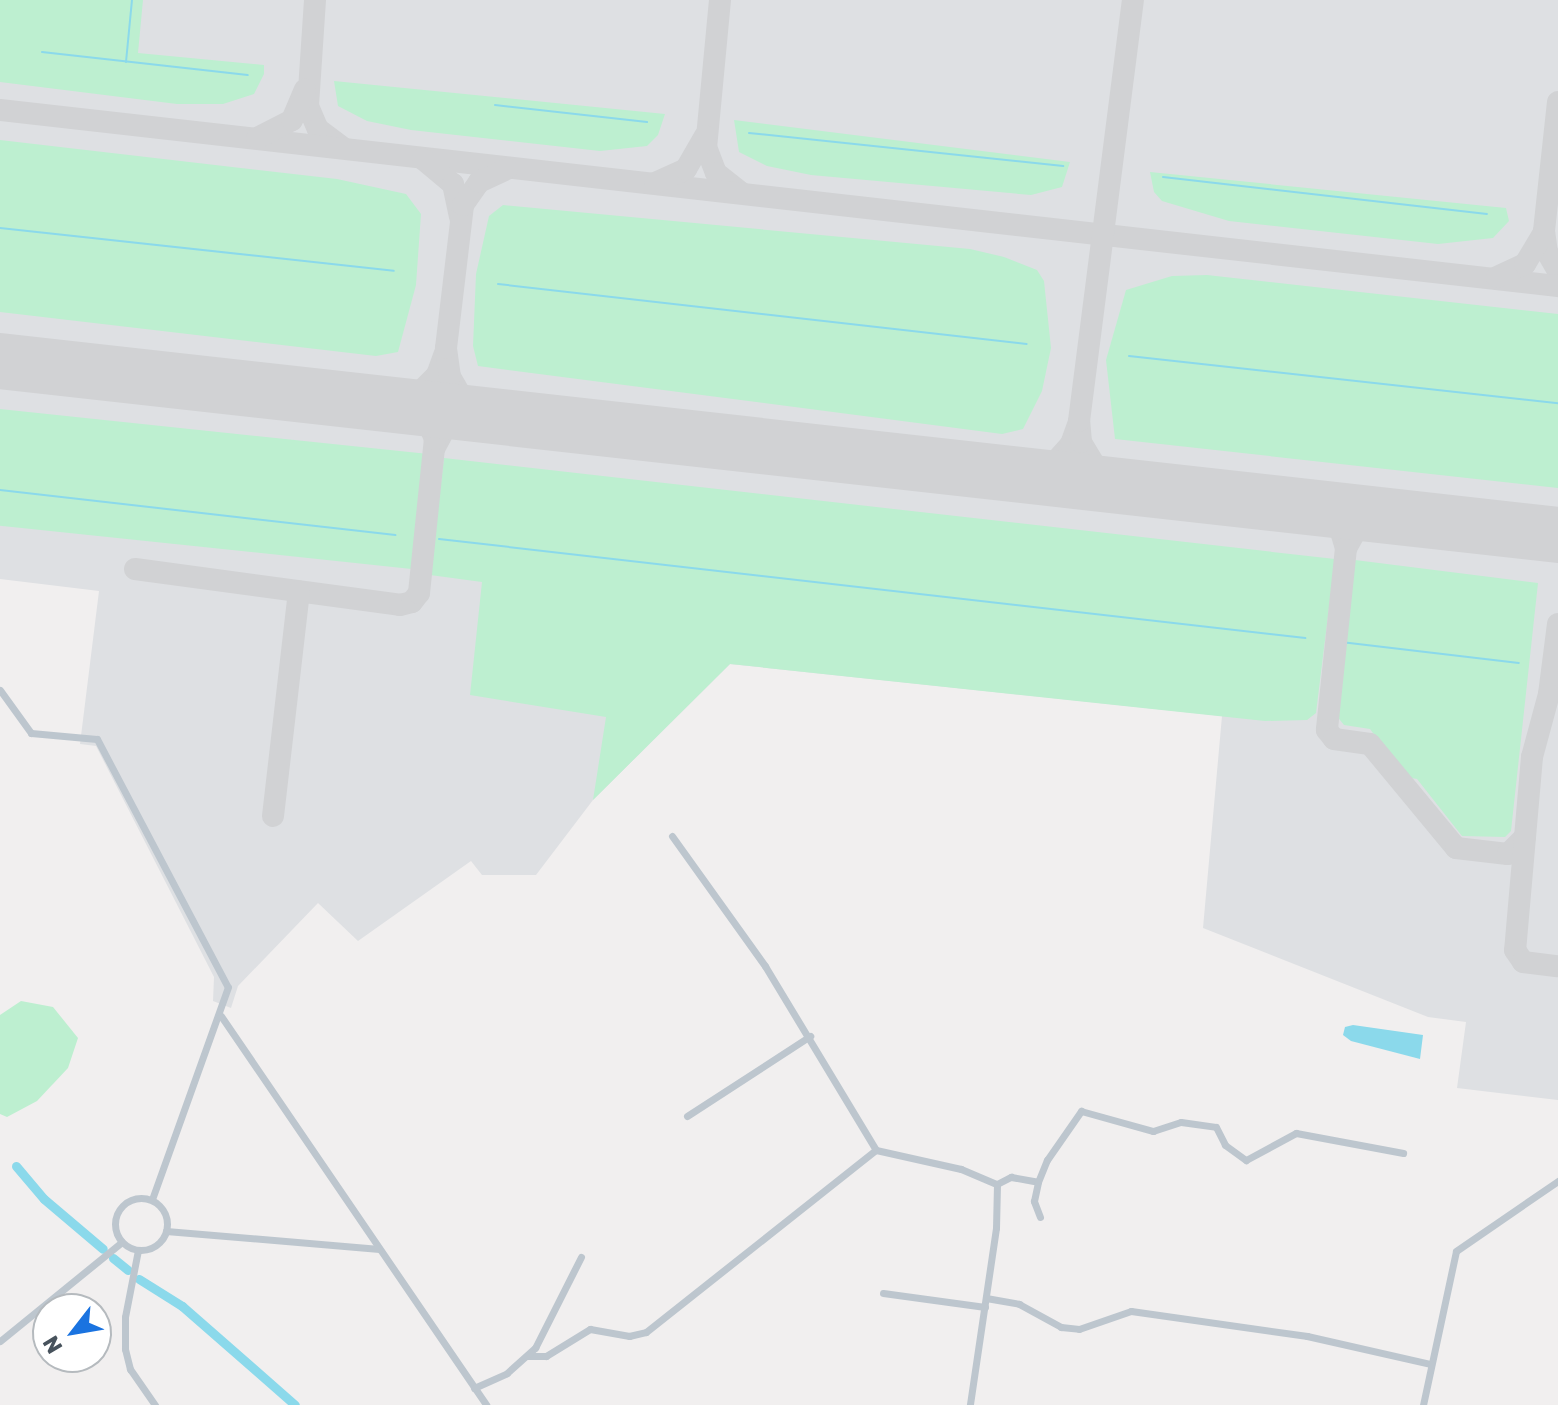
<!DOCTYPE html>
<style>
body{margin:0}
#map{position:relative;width:1558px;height:1405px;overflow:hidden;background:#f1efef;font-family:Rubik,sans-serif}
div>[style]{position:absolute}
.airport>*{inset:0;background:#dee0e3}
.green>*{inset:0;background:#bdefd0;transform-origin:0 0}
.water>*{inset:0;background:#8bd9eb}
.stream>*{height:2px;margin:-1px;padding:0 1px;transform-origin:1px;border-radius:1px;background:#8bd9eb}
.canal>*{height:9px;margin:-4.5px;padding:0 4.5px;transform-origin:4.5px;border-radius:4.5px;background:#8bd9eb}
.taxiway>*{height:22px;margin:-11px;padding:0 11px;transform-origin:11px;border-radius:11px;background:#d1d2d4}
.runway>*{height:56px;margin:-28px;padding:0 28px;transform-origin:28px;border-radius:28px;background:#d1d2d4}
.street>*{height:7px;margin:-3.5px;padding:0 3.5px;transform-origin:3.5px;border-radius:3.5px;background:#bdc6ce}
.street>.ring{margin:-3.5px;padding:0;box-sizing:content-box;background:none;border:7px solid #bdc6ce;border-radius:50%}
span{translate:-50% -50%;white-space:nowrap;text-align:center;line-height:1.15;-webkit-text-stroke:6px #fff;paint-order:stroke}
.north{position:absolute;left:32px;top:1293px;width:80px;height:80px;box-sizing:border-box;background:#fff;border:2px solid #b5babe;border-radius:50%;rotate:239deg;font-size:22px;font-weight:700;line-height:32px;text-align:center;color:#47525c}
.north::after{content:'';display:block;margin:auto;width:28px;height:36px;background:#1a73e0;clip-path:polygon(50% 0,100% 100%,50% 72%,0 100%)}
</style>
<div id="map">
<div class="airport">
<div style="clip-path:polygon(0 0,1558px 0,1558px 1100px,1457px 1088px,1466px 1022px,1428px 1017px,1203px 928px,1222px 716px,730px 664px,593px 800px,536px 875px,482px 875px,471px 861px,358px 941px,318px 903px,238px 986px,231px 1008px,213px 1001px,214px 977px,96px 746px,80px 744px,99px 591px,0 579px)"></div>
</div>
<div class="green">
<div style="clip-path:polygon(0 0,143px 0,138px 53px,264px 65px,264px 74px,254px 94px,223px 104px,177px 104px,0 82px)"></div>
<div style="clip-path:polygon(334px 81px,665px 114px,658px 135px,647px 146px,600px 151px,411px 130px,367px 121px,338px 106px)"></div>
<div style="clip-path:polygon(734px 120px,1070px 162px,1062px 187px,1031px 195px,811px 175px,767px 166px,739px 152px)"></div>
<div style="clip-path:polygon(0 140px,337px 179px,406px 194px,421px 214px,416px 285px,398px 352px,376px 356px,0 312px)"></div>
<div style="clip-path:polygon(1150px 172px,1506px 208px,1509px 221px,1493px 238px,1438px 244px,1229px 221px,1162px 201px,1154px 192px)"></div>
<div style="clip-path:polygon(503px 205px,970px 249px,1004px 257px,1037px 270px,1044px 281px,1051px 348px,1042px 391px,1023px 429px,1002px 434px,478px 366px,473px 346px,476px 274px,489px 216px)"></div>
<div style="clip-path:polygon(1207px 275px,1558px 314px,1558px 488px,1115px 439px,1106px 360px,1126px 290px,1172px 276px)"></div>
<div style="left:0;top:409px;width:426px;height:116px;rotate:6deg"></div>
<div style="clip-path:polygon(444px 458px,1335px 559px,1316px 713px,1307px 720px,1265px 721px,730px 664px,593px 800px,606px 717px,470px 695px,482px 582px,430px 575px)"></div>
<div style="clip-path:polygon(1355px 560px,1538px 583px,1511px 831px,1505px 837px,1462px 836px,1417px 779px,1406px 777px,1370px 729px,1344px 725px,1336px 715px)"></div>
<div style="clip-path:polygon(21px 1001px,53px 1007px,78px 1038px,68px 1068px,37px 1101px,7px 1117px,0 1114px,0 1015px)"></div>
</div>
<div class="water">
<div style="clip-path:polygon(1353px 1025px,1423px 1035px,1420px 1059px,1351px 1041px,1343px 1035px,1345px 1027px)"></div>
</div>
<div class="stream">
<div style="left:42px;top:52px;width:207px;rotate:6.4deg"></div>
<div style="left:126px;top:62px;width:62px;rotate:-84.5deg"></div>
<div style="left:495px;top:105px;width:153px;rotate:6.4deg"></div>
<div style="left:749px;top:133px;width:316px;rotate:6deg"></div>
<div style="left:1163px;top:177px;width:326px;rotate:6.5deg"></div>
<div style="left:0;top:228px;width:396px;rotate:6.2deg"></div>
<div style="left:498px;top:284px;width:532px;rotate:6.47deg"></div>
<div style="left:1129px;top:356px;width:432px;rotate:6.3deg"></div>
<div style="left:0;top:490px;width:398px;rotate:6.5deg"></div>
<div style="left:439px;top:539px;width:872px;rotate:6.52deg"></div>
<div style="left:1341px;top:642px;width:179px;rotate:6.7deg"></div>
</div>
<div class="canal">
<div style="left:16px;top:1166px;width:43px;rotate:49.7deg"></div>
<div style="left:44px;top:1199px;width:77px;rotate:40.3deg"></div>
<div style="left:113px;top:1258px;width:19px;rotate:39deg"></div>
<div style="left:139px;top:1279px;width:51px;rotate:32.1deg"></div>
<div style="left:182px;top:1306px;width:150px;rotate:41.2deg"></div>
</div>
<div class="taxiway">
<div style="left:315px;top:0;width:106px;rotate:93.8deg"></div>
<div style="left:308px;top:106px;width:25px;rotate:67deg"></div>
<div style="left:318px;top:129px;width:30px;rotate:37deg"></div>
<div style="left:720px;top:0;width:148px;rotate:95.4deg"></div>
<div style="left:706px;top:147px;width:28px;rotate:69deg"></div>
<div style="left:716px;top:173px;width:31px;rotate:38deg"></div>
<div style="left:1558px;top:102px;width:130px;rotate:96.2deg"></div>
<div style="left:1544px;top:231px;width:21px;rotate:82deg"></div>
<div style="left:1547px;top:252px;width:22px;rotate:60deg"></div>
<div style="left:0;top:110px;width:1568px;rotate:6.45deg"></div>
<div style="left:257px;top:138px;width:39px;rotate:-27deg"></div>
<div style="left:292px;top:120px;width:33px;rotate:-67deg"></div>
<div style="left:423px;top:159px;width:39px;rotate:40deg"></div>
<div style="left:453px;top:184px;width:33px;rotate:78deg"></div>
<div style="left:655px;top:183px;width:34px;rotate:-24deg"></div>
<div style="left:686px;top:169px;width:38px;rotate:-60deg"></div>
<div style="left:1497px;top:277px;width:31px;rotate:-25deg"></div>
<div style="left:1525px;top:264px;width:37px;rotate:-59deg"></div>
<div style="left:382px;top:403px;width:40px;rotate:-16deg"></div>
<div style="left:420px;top:392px;width:24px;rotate:-45deg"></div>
<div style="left:437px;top:375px;width:23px;rotate:-70deg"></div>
<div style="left:494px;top:416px;width:40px;rotate:-147.1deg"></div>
<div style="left:460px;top:394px;width:20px;rotate:-120deg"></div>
<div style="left:450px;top:377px;width:29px;rotate:-98deg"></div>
<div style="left:446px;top:348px;width:144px;rotate:-83.2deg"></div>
<div style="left:463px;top:205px;width:28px;rotate:-55deg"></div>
<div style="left:479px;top:182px;width:31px;rotate:-25deg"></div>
<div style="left:435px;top:447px;width:26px;rotate:-62deg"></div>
<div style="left:447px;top:424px;width:25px;rotate:-23deg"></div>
<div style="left:1007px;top:474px;width:26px;rotate:-2deg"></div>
<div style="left:1033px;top:473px;width:25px;rotate:-27deg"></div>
<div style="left:1055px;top:462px;width:24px;rotate:-48deg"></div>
<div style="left:1071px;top:444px;width:23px;rotate:-70deg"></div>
<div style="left:1132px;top:488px;width:40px;rotate:-152deg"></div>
<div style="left:1097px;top:469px;width:31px;rotate:-121deg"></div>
<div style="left:1081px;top:442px;width:21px;rotate:-95deg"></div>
<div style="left:1079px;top:421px;width:424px;rotate:-82.7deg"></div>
<div style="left:1315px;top:509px;width:26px;rotate:29deg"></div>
<div style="left:1338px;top:522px;width:27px;rotate:73deg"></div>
<div style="left:1386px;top:516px;width:28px;rotate:162deg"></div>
<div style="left:1359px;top:525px;width:26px;rotate:119deg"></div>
<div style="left:1346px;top:548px;width:183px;rotate:96deg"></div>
<div style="left:1327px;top:730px;width:11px;rotate:52deg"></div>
<div style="left:1334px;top:739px;width:36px;rotate:8deg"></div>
<div style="left:1370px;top:744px;width:135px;rotate:50.4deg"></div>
<div style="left:1456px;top:848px;width:52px;rotate:6.6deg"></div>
<div style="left:1508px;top:854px;width:24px;rotate:-45deg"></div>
<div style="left:1531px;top:533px;width:32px;rotate:32deg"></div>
<div style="left:135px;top:569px;width:267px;rotate:7.7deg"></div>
<div style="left:400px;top:605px;width:12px;rotate:-14deg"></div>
<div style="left:412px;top:602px;width:11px;rotate:-52deg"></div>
<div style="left:419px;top:593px;width:155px;rotate:-84.1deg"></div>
<div style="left:435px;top:439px;width:25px;rotate:-113deg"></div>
<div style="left:425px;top:416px;width:24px;rotate:-156deg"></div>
<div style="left:1558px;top:624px;width:71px;rotate:97.3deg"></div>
<div style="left:1549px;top:694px;width:65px;rotate:105.1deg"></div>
<div style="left:1532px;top:757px;width:194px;rotate:95deg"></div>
<div style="left:1515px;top:950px;width:14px;rotate:56deg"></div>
<div style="left:1523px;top:962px;width:35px;rotate:7deg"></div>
<div style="left:273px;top:816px;width:226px;rotate:-83.4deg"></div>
</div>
<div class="runway">
<div style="left:0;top:361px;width:1568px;rotate:6.37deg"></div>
</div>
<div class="street">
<div style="left:0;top:690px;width:53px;rotate:54.2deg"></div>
<div style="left:31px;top:733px;width:66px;rotate:5.2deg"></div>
<div style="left:97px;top:739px;width:280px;rotate:62.2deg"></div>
<div style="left:228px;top:987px;width:225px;rotate:109.7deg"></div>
<div style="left:672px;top:836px;width:160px;rotate:54.4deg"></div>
<div style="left:765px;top:966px;width:215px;rotate:58.9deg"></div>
<div style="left:876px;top:1150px;width:87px;rotate:12.6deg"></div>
<div style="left:961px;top:1169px;width:39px;rotate:23deg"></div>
<div style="left:997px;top:1184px;width:44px;rotate:91.3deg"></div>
<div style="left:996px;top:1228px;width:179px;rotate:98.4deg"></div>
<div style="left:221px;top:1016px;width:471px;rotate:55.7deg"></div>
<div style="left:687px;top:1116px;width:147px;rotate:-33deg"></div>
<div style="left:997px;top:1184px;width:16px;rotate:-27deg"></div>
<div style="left:1011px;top:1177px;width:27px;rotate:10deg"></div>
<div class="ring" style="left:115px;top:1198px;width:45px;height:45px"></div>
<div style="left:1040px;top:1217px;width:17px;rotate:-111deg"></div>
<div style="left:1034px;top:1201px;width:19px;rotate:-78deg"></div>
<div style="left:1038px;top:1182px;width:24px;rotate:-68deg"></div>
<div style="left:1047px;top:1160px;width:60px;rotate:-55.2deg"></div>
<div style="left:1081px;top:1111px;width:75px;rotate:15.5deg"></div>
<div style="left:1153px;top:1131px;width:29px;rotate:-18deg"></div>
<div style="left:1181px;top:1122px;width:35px;rotate:8deg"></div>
<div style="left:1216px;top:1127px;width:20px;rotate:63deg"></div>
<div style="left:1225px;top:1145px;width:26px;rotate:36deg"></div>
<div style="left:1246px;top:1160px;width:57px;rotate:-28.4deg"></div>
<div style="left:1296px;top:1133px;width:109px;rotate:10.6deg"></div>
<div style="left:166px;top:1231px;width:214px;rotate:4.8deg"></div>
<div style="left:138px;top:1250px;width:68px;rotate:101deg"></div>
<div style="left:125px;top:1317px;width:32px;rotate:90deg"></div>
<div style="left:125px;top:1349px;width:21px;rotate:76deg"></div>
<div style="left:130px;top:1369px;width:44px;rotate:55.2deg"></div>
<div style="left:883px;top:1293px;width:103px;rotate:7.8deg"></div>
<div style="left:986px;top:1298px;width:34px;rotate:10deg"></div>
<div style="left:1019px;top:1304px;width:48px;rotate:28.7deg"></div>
<div style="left:1061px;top:1327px;width:18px;rotate:6deg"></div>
<div style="left:1079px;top:1329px;width:55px;rotate:-19.1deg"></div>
<div style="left:1131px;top:1311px;width:178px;rotate:8.1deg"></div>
<div style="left:1307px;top:1336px;width:126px;rotate:12.8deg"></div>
<div style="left:0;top:1341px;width:157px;rotate:-39.1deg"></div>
<div style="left:527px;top:1356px;width:19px"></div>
<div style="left:546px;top:1356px;width:52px;rotate:-31.5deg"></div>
<div style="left:590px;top:1329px;width:40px;rotate:10deg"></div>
<div style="left:629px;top:1336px;width:17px;rotate:-13deg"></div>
<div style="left:646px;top:1332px;width:293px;rotate:-38.4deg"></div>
<div style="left:474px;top:1388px;width:36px;rotate:-24deg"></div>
<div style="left:507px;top:1373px;width:38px;rotate:-42deg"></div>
<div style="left:535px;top:1348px;width:102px;rotate:-63.2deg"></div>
<div style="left:1423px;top:1405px;width:157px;rotate:-77.9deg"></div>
<div style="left:1456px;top:1251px;width:124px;rotate:-34.5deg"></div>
</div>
<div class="north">N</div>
</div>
